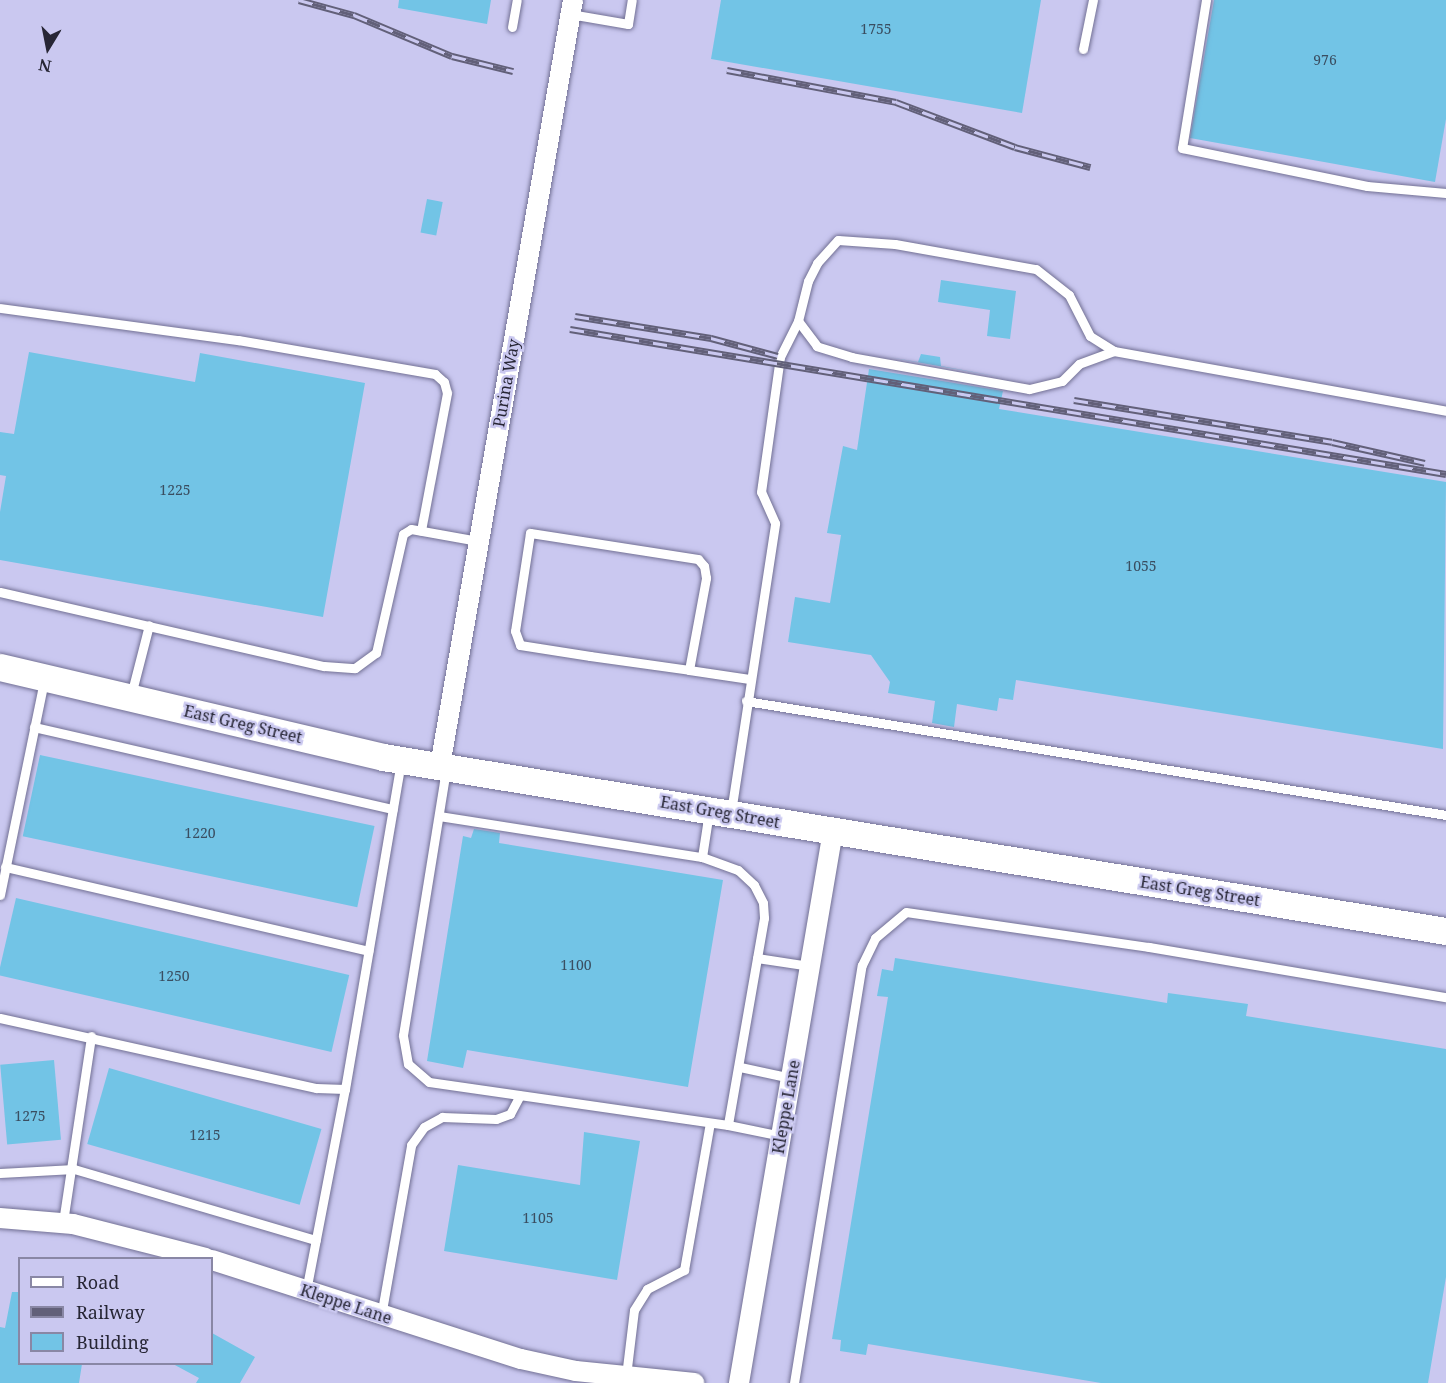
<!DOCTYPE html>
<style>
body{margin:0}
#map{position:relative;width:1446px;height:1383px;overflow:hidden;background:#cac8f0;font-family:"Noto Serif",serif}
div>[style]{position:absolute}
.building>*{inset:0;background:#72c4e6;transform-origin:0 0}
.roads{filter:drop-shadow(0 0 2px #727094) drop-shadow(0 0 2px #727094)}
.lane>*{height:9px;margin:-4.5px;padding:0 4.5px;transform-origin:4.5px;border-radius:4.5px;background:#fff}
.street>*{height:20px;margin:-10px;padding:0 10px;transform-origin:10px;border-radius:10px;background:#fff}
.secondary>*{height:27px;margin:-13.5px;padding:0 13.5px;transform-origin:13.5px;border-radius:13.5px;background:#fff}
.rail>*{height:7px;margin-top:-3.5px;transform-origin:0;background:repeating-linear-gradient(90deg,#cac8f0 0 14px,#626079 0 28px);box-sizing:border-box;border-block:2px solid #626079}
span{translate:-50% -50%;white-space:nowrap;text-align:center;line-height:1.15;-webkit-text-stroke:5px #cac8f0;paint-order:stroke}
.number-label{font-size:14px;color:#3a4e61}
.number-label span{-webkit-text-stroke-width:0}
.street-label{font-size:16px;color:#272635}
.legend{position:absolute;left:18px;top:1257px;width:195px;height:108px;box-sizing:border-box;background:#cac8f0;border:2px solid #8987a5;margin:0;padding:8px 10px;list-style:none;font-size:18px;color:#272635}
.legend li{display:flex;align-items:center;gap:12px;height:30px}
.legend b{width:30px;border:2px solid #8987a5}
.north{position:absolute;left:18px;top:18px;width:60px;height:60px;-webkit-text-stroke:4px #cac8f0;paint-order:stroke;rotate:190deg;font-size:16px;font-weight:700;line-height:24px;text-align:center;color:#272635}
.north::after{content:'';display:block;margin:auto;width:21px;height:27px;background:#272635;clip-path:polygon(50% 0,100% 100%,50% 72%,0 100%)}
</style>
<div id="map">
<div class="building">
<div style="clip-path:polygon(399px 0,491px 0,487px 24px,398px 8px)"></div>
<div style="clip-path:polygon(721px 0,1041px 0,1022px 113px,711px 59px)"></div>
<div style="clip-path:polygon(1214px 0,1446px 0,1446px 119px,1435px 182px,1190px 138px)"></div>
<div style="left:427px;top:199px;width:16px;height:34px;rotate:11deg"></div>
<div style="clip-path:polygon(941px 280px,1016px 291px,1010px 339px,987px 336px,990px 310px,938px 302px)"></div>
<div style="clip-path:polygon(29px 352px,195px 382px,200px 353px,365px 383px,323px 617px,0 560px,0 512px,6px 476px,0 475px,0 432px,14px 434px)"></div>
<div style="clip-path:polygon(921px 354px,940px 357px,941px 366px,1006px 378px,888px 357px,918px 362px)"></div>
<div style="clip-path:polygon(869px 369px,1003px 391px,999px 409px,1446px 482px,1443px 749px,1016px 680px,1013px 700px,999px 698px,997px 711px,957px 704px,954px 727px,932px 723px,935px 701px,888px 693px,890px 682px,871px 655px,788px 642px,795px 597px,830px 603px,841px 535px,827px 533px,843px 446px,857px 450px)"></div>
<div style="left:40px;top:755px;width:342px;height:83px;rotate:12deg"></div>
<div style="clip-path:polygon(474px 829px,500px 833px,499px 843px,723px 880px,688px 1087px,467px 1050px,463px 1068px,427px 1061px,463px 836px,471px 838px)"></div>
<div style="left:16px;top:898px;width:342px;height:79px;rotate:13deg"></div>
<div style="clip-path:polygon(895px 958px,1167px 1003px,1168px 993px,1248px 1004px,1246px 1016px,1446px 1049px,1446px 1277px,1428px 1383px,1101px 1383px,868px 1344px,866px 1355px,840px 1351px,841px 1340px,832px 1339px,888px 997px,877px 996px,882px 969px,893px 971px)"></div>
<div style="left:54px;top:1060px;width:80px;height:54px;rotate:85deg"></div>
<div style="left:109px;top:1068px;width:221px;height:79px;rotate:16deg"></div>
<div style="clip-path:polygon(584px 1132px,640px 1141px,617px 1280px,444px 1251px,458px 1165px,580px 1185px)"></div>
<div style="clip-path:polygon(12px 1292px,20px 1292px,20px 1364px,82px 1364px,79px 1383px,0 1383px,0 1327px,5px 1328px)"></div>
<div style="clip-path:polygon(212px 1333px,255px 1357px,240px 1383px,196px 1383px,199px 1378px,173px 1364px,212px 1364px)"></div>
</div>
<div class="roads">
<div class="lane">
<div style="left:1206px;top:0;width:150px;rotate:99.2deg"></div>
<div style="left:1182px;top:148px;width:189px;rotate:11.6deg"></div>
<div style="left:1367px;top:186px;width:79px;rotate:5.1deg"></div>
<div style="left:570px;top:14px;width:59px;rotate:9.8deg"></div>
<div style="left:628px;top:24px;width:24px;rotate:-81deg"></div>
<div style="left:512px;top:27px;width:27px;rotate:-80deg"></div>
<div style="left:1083px;top:49px;width:50px;rotate:-78.5deg"></div>
<div style="left:0;top:308px;width:240px;rotate:7.7deg"></div>
<div style="left:238px;top:340px;width:200px;rotate:9.8deg"></div>
<div style="left:435px;top:374px;width:12px;rotate:42deg"></div>
<div style="left:444px;top:382px;width:11px;rotate:75deg"></div>
<div style="left:447px;top:393px;width:140px;rotate:100.7deg"></div>
<div style="left:1114px;top:351px;width:37px;rotate:160deg"></div>
<div style="left:1079px;top:364px;width:24px;rotate:135deg"></div>
<div style="left:1062px;top:381px;width:34px;rotate:166deg"></div>
<div style="left:1029px;top:389px;width:180px;rotate:-169.8deg"></div>
<div style="left:852px;top:357px;width:37px;rotate:-163deg"></div>
<div style="left:817px;top:346px;width:31px;rotate:-127deg"></div>
<div style="left:798px;top:321px;width:41px;rotate:-76deg"></div>
<div style="left:808px;top:281px;width:20px;rotate:-63deg"></div>
<div style="left:817px;top:263px;width:31px;rotate:-48deg"></div>
<div style="left:838px;top:240px;width:57px;rotate:4deg"></div>
<div style="left:895px;top:244px;width:143px;rotate:10.1deg"></div>
<div style="left:1036px;top:269px;width:42px;rotate:38.2deg"></div>
<div style="left:1069px;top:295px;width:46px;rotate:62.9deg"></div>
<div style="left:1090px;top:336px;width:28px;rotate:32deg"></div>
<div style="left:1114px;top:351px;width:337px;rotate:10.2deg"></div>
<div style="left:0;top:592px;width:332px;rotate:12.9deg"></div>
<div style="left:324px;top:666px;width:31px;rotate:4deg"></div>
<div style="left:355px;top:668px;width:26px;rotate:-36deg"></div>
<div style="left:376px;top:653px;width:122px;rotate:-77.2deg"></div>
<div style="left:403px;top:534px;width:9px;rotate:-32deg"></div>
<div style="left:411px;top:529px;width:68px;rotate:10.2deg"></div>
<div style="left:689px;top:670px;width:94px;rotate:-79.5deg"></div>
<div style="left:706px;top:578px;width:12px;rotate:-99deg"></div>
<div style="left:704px;top:566px;width:9px;rotate:-131deg"></div>
<div style="left:698px;top:559px;width:170px;rotate:-171.2deg"></div>
<div style="left:530px;top:533px;width:99px;rotate:98.7deg"></div>
<div style="left:515px;top:631px;width:15px;rotate:70deg"></div>
<div style="left:520px;top:645px;width:71px;rotate:8.9deg"></div>
<div style="left:590px;top:656px;width:100px;rotate:8deg"></div>
<div style="left:689px;top:670px;width:61px;rotate:8.5deg"></div>
<div style="left:131px;top:695px;width:72px;rotate:-75.6deg"></div>
<div style="left:746px;top:701px;width:709px;rotate:9.25deg"></div>
<div style="left:34px;top:727px;width:368px;rotate:12.9deg"></div>
<div style="left:731px;top:812px;width:292px;rotate:-81.3deg"></div>
<div style="left:775px;top:523px;width:34px;rotate:-114deg"></div>
<div style="left:761px;top:492px;width:136px;rotate:-82deg"></div>
<div style="left:780px;top:357px;width:40px;rotate:-63.4deg"></div>
<div style="left:439px;top:816px;width:266px;rotate:8.9deg"></div>
<div style="left:702px;top:857px;width:38px;rotate:20deg"></div>
<div style="left:738px;top:870px;width:22px;rotate:43deg"></div>
<div style="left:754px;top:885px;width:20px;rotate:63deg"></div>
<div style="left:763px;top:903px;width:15px;rotate:86deg"></div>
<div style="left:764px;top:918px;width:210px;rotate:99.9deg"></div>
<div style="left:728px;top:1125px;width:302px;rotate:-171.8deg"></div>
<div style="left:429px;top:1082px;width:28px;rotate:-139deg"></div>
<div style="left:408px;top:1064px;width:29px;rotate:-100deg"></div>
<div style="left:403px;top:1035px;width:269px;rotate:-80.8deg"></div>
<div style="left:702px;top:857px;width:46px;rotate:-81.2deg"></div>
<div style="left:5px;top:867px;width:373px;rotate:13deg"></div>
<div style="left:0;top:895px;width:219px;rotate:-78.4deg"></div>
<div style="left:757px;top:958px;width:54px;rotate:8.6deg"></div>
<div style="left:0;top:1018px;width:324px;rotate:12.5deg"></div>
<div style="left:316px;top:1088px;width:29px;rotate:2deg"></div>
<div style="left:345px;top:1089px;width:333px;rotate:-80.3deg"></div>
<div style="left:740px;top:1067px;width:52px;rotate:12.2deg"></div>
<div style="left:728px;top:1125px;width:54px;rotate:11.7deg"></div>
<div style="left:0;top:1173px;width:74px;rotate:-3.1deg"></div>
<div style="left:74px;top:1169px;width:252px;rotate:16.4deg"></div>
<div style="left:63px;top:1222px;width:188px;rotate:-81.4deg"></div>
<div style="left:306px;top:1291px;width:206px;rotate:-79.1deg"></div>
<div style="left:381px;top:1316px;width:174px;rotate:-80deg"></div>
<div style="left:411px;top:1145px;width:22px;rotate:-54deg"></div>
<div style="left:424px;top:1127px;width:21px;rotate:-29deg"></div>
<div style="left:442px;top:1117px;width:54px;rotate:2.1deg"></div>
<div style="left:496px;top:1119px;width:15px;rotate:-20deg"></div>
<div style="left:510px;top:1114px;width:21px;rotate:-62deg"></div>
<div style="left:626px;top:1376px;width:66px;rotate:-83.1deg"></div>
<div style="left:634px;top:1310px;width:25px;rotate:-58deg"></div>
<div style="left:647px;top:1289px;width:42px;rotate:-27.2deg"></div>
<div style="left:684px;top:1270px;width:149px;rotate:-80deg"></div>
<div style="left:794px;top:1383px;width:423px;rotate:-80.8deg"></div>
<div style="left:862px;top:965px;width:30px;rotate:-64deg"></div>
<div style="left:875px;top:938px;width:40px;rotate:-40deg"></div>
<div style="left:906px;top:912px;width:246px;rotate:8.2deg"></div>
<div style="left:1149px;top:947px;width:301px;rotate:9.6deg"></div>
</div>
<div class="street">
<div style="left:440px;top:766px;width:777px;rotate:-80.15deg"></div>
<div style="left:0;top:1218px;width:73px;rotate:4.7deg"></div>
<div style="left:73px;top:1224px;width:137px;rotate:14.3deg"></div>
<div style="left:212px;top:1260px;width:324px;rotate:17.8deg"></div>
<div style="left:521px;top:1359px;width:56px;rotate:12.3deg"></div>
<div style="left:576px;top:1371px;width:119px;rotate:5.8deg"></div>
<div style="left:739px;top:1383px;width:560px;rotate:-80.34deg"></div>
</div>
<div class="secondary">
<div style="left:0;top:667px;width:393px;rotate:13.2deg"></div>
<div style="left:383px;top:757px;width:1077px;rotate:9.3deg"></div>
</div>
</div>
<div class="rail">
<div style="left:299px;top:0;width:57px;rotate:15.3deg"></div>
<div style="left:354px;top:15px;width:106px;rotate:22.7deg"></div>
<div style="left:452px;top:56px;width:63px;rotate:13.8deg"></div>
<div style="left:727px;top:70px;width:172px;rotate:10.7deg"></div>
<div style="left:896px;top:102px;width:127px;rotate:20.7deg"></div>
<div style="left:1015px;top:147px;width:78px;rotate:14.9deg"></div>
<div style="left:575px;top:316px;width:138px;rotate:9.2deg"></div>
<div style="left:711px;top:338px;width:69px;rotate:15deg"></div>
<div style="left:570px;top:329px;width:888px;rotate:9.4deg"></div>
<div style="left:1074px;top:400px;width:261px;rotate:9.2deg"></div>
<div style="left:1332px;top:442px;width:95px;rotate:12.7deg"></div>
</div>
<div class="number-label">
<span style="left:876px;top:29px">1755</span>
<span style="left:1325px;top:60px">976</span>
<span style="left:175px;top:490px">1225</span>
<span style="left:1141px;top:566px">1055</span>
<span style="left:200px;top:833px">1220</span>
<span style="left:576px;top:965px">1100</span>
<span style="left:174px;top:976px">1250</span>
<span style="left:30px;top:1116px">1275</span>
<span style="left:205px;top:1135px">1215</span>
<span style="left:538px;top:1218px">1105</span>
</div>
<div class="street-label">
<span style="left:506px;top:383px;rotate:-80deg">Purina Way</span>
<span style="left:243px;top:724px;rotate:13deg">East Greg Street</span>
<span style="left:720px;top:812px;rotate:10deg">East Greg Street</span>
<span style="left:1200px;top:891px;rotate:9deg">East Greg Street</span>
<span style="left:786px;top:1107px;rotate:-80deg">Kleppe Lane</span>
<span style="left:346px;top:1304px;rotate:18deg">Kleppe Lane</span>
</div>
<ul class="legend">
<li><b style="height:8px;background:#fff"></b>Road</li>
<li><b style="height:8px;background:#626079"></b>Railway</li>
<li><b style="height:16px;background:#72c4e6"></b>Building</li>
</ul>
<div class="north">N</div>
</div>
